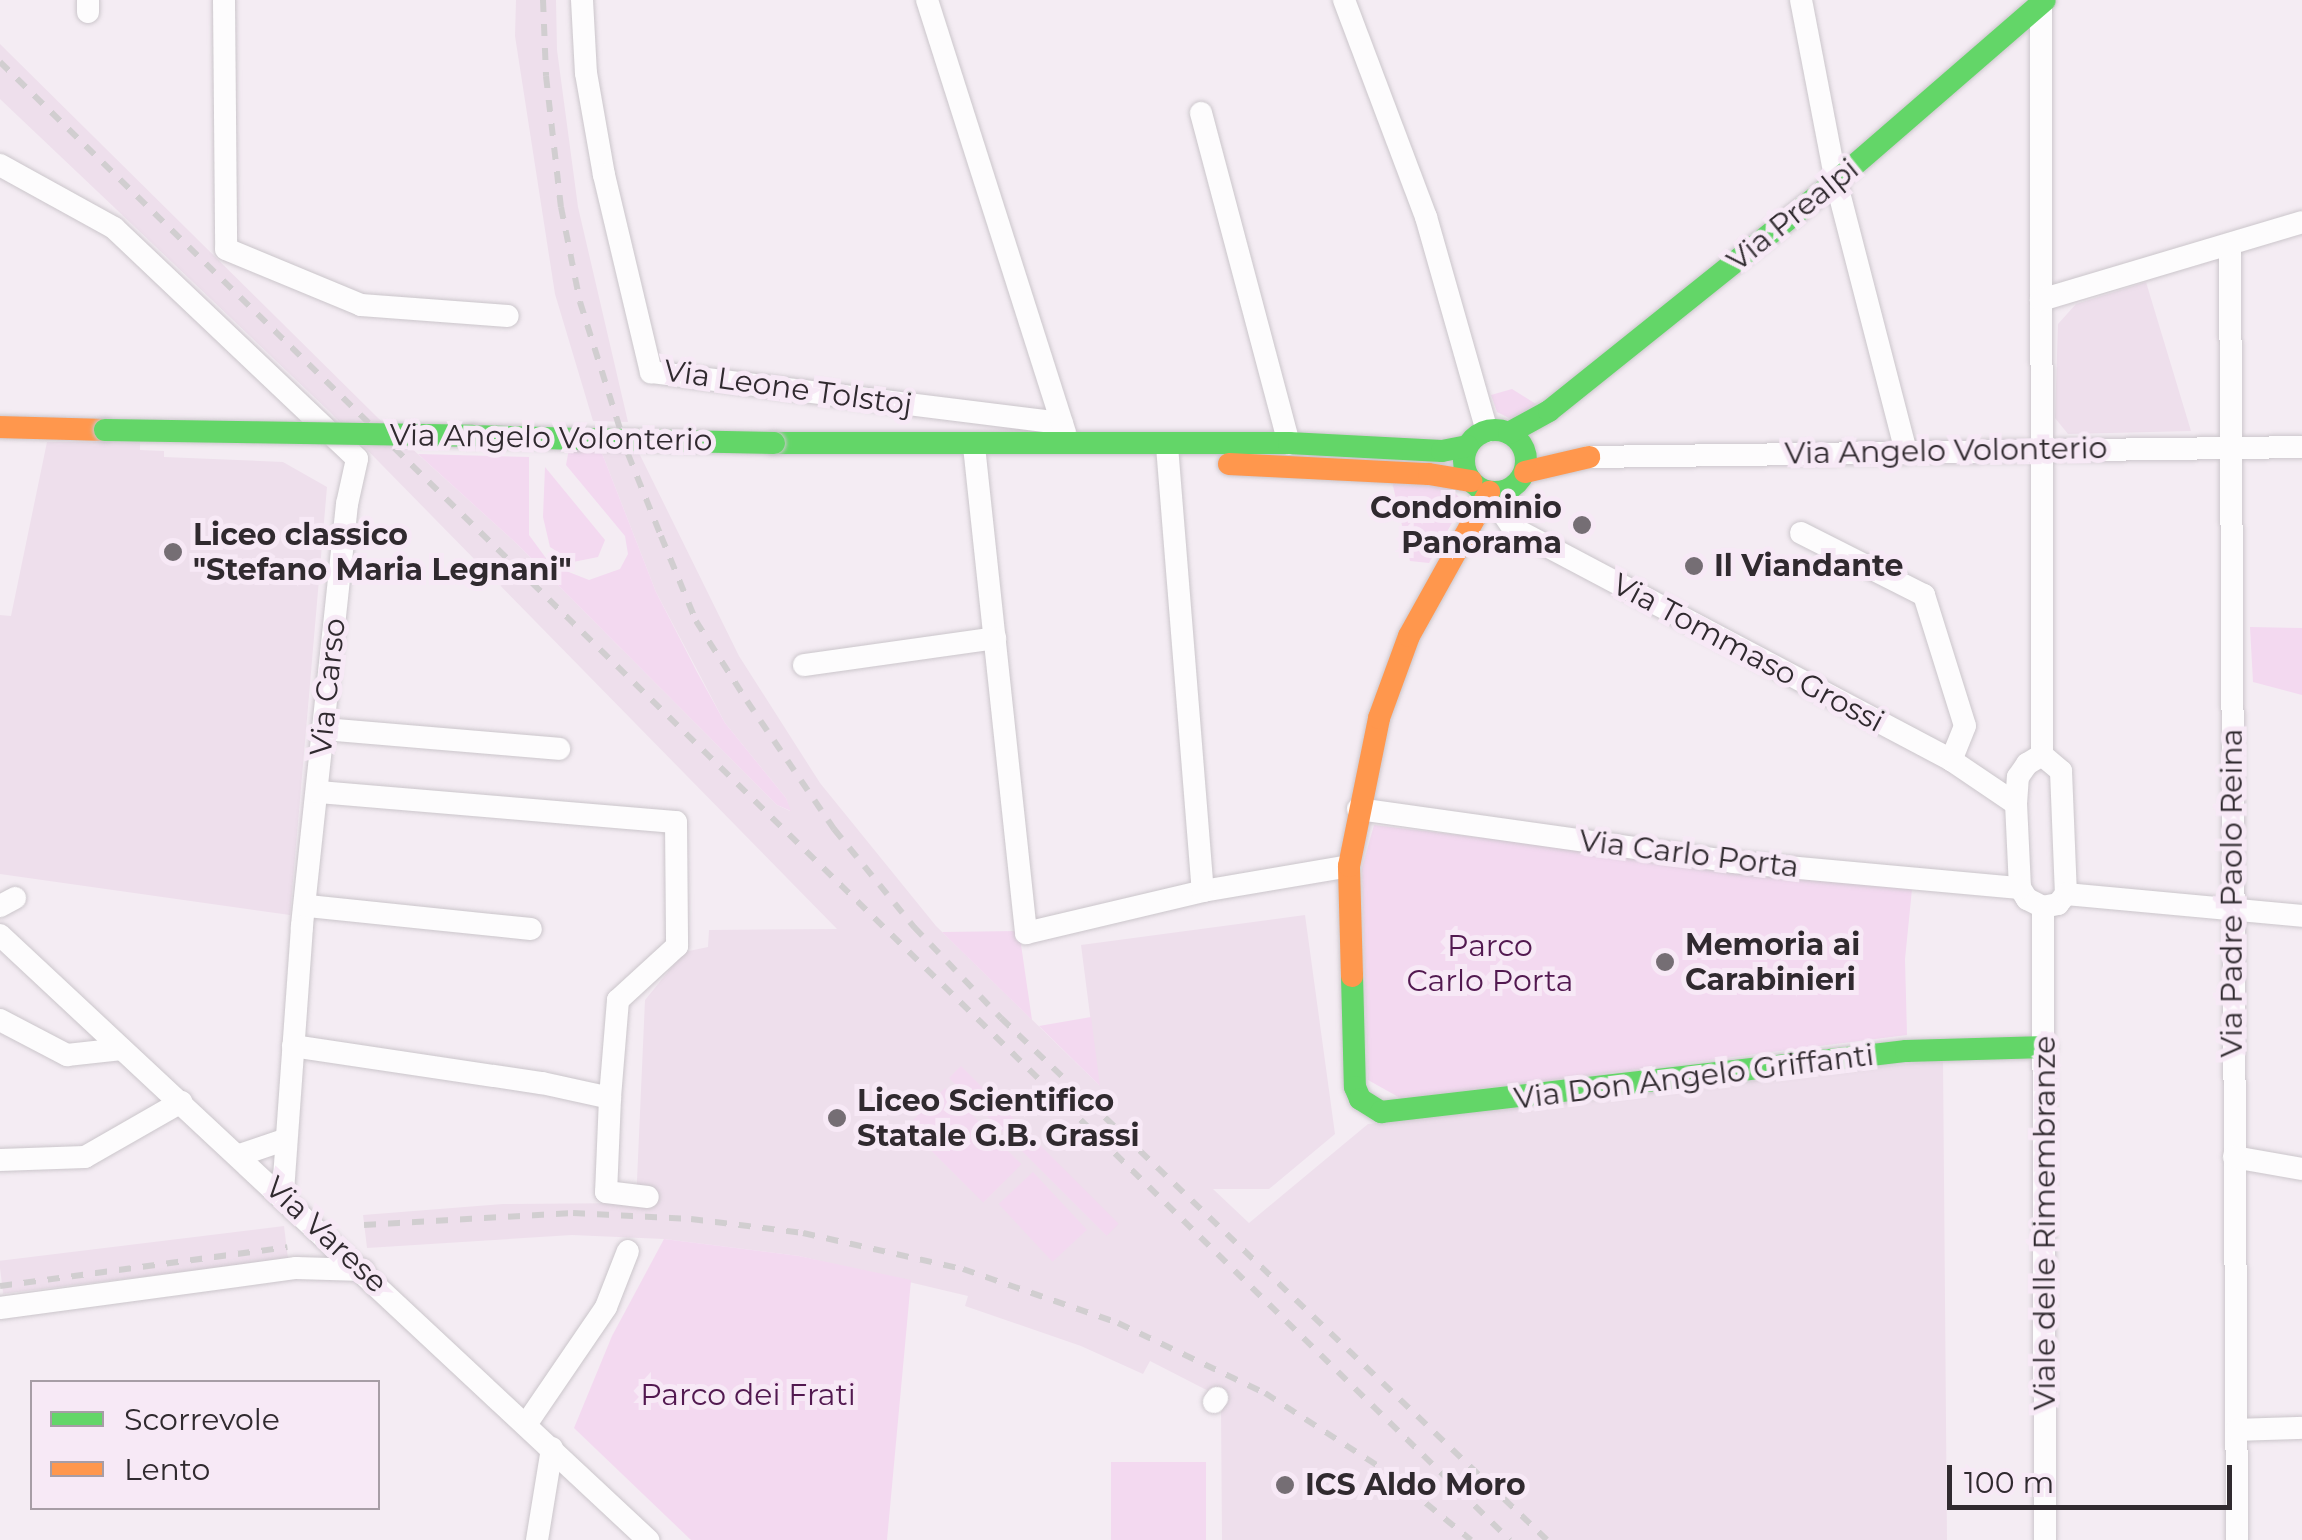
<!DOCTYPE html>
<style>
body{margin:0}
#map{position:relative;width:2302px;height:1540px;overflow:hidden;background:#f4ecf3;font-family:Montserrat,sans-serif}
div>[style]{position:absolute}
.built>*{inset:0;background:#eedfec;transform-origin:0 0}
.green>*{inset:0;background:#f3d9f0;transform-origin:0 0}
.roads{filter:drop-shadow(0 0 2px #cbc6cb) drop-shadow(0 0 2px #cbc6cb)}
.street>*{height:22px;margin:-11px;padding:0 11px;transform-origin:11px;border-radius:11px;background:#fdfcfd}
.fast>*{height:22px;margin:-11px;padding:0 11px;transform-origin:11px;border-radius:11px;background:#63d668}
.fast>.ring{margin:-11px;padding:0;box-sizing:content-box;background:none;border:22px solid #63d668;border-radius:50%}
.slow>*{height:22px;margin:-11px;padding:0 11px;transform-origin:11px;border-radius:11px;background:#ff974d}
.rail>*{height:6px;margin-top:-3px;transform-origin:0;background:repeating-linear-gradient(90deg,#d1ced0 0 12px,transparent 0 24px)}
.bridges{filter:drop-shadow(0 0 2px #cbc6cb) drop-shadow(0 0 2px #cbc6cb)}
.fast-bridge>*{height:22px;margin:-11px;padding:0 11px;transform-origin:11px;border-radius:11px;background:#63d668}
.dots>*{width:28px;height:28px;translate:-50% -50%;box-sizing:border-box;border:5px solid #f7e9f6;border-radius:50%}
span{translate:-50% -50%;white-space:nowrap;text-align:center;line-height:1.15;-webkit-text-stroke:10px #f7e9f6;paint-order:stroke}
.street-label{font-size:30px;color:#302a2f}
.poi-label{font-size:30px;color:#302a2f;font-weight:700}
.right{translate:-100% -50%;text-align:right}
.left{translate:0 -50%;text-align:left}
.park-label{font-size:30px;color:#521950}
.legend{position:absolute;left:30px;top:1380px;width:350px;height:130px;box-sizing:border-box;background:#f7e9f6;border:2px solid #a79da6;margin:0;padding:12px 18px;list-style:none;font-size:30px;color:#302a2f}
.legend li{display:flex;align-items:center;gap:20px;height:50px}
.legend b{width:50px;border:2px solid #a79da6}
.scale{position:absolute;left:1947px;top:1465px;width:285px;height:45px;box-sizing:border-box;border:5px solid #302a2f;border-top:0;padding-left:12px;font-size:30px;line-height:35px;white-space:nowrap;color:#302a2f;-webkit-text-stroke:8px #f7e9f6;paint-order:stroke}
</style>
<div id="map">
<div class="built">
<div style="clip-path:polygon(516px 0,556px 0,557px 50px,578px 207px,628px 422px,593px 421px,555px 294px,515px 36px)"></div>
<div style="clip-path:polygon(0 44px,377px 417px,516px 543px,777px 805px,790px 811px,786px 798px,725px 723px,656px 592px,600px 448px,638px 451px,739px 656px,820px 783px,936px 926px,1099px 1085px,1081px 945px,1305px 915px,1335px 1134px,1269px 1189px,1213px 1189px,1249px 1223px,1368px 1124px,1943px 1060px,1947px 1540px,1222px 1540px,1221px 1409px,1226px 1400px,1150px 1361px,1143px 1374px,1081px 1346px,965px 1306px,968px 1296px,799px 1256px,664px 1239px,572px 1235px,367px 1248px,363px 1215px,503px 1204px,636px 1203px,645px 1000px,684px 952px,708px 947px,709px 930px,837px 929px,330px 412px,0 99px)"></div>
<div style="clip-path:polygon(2146px 282px,2191px 431px,2068px 434px,2055px 418px,2058px 324px,2076px 304px)"></div>
<div style="clip-path:polygon(47px 442px,140px 442px,140px 450px,164px 451px,164px 457px,283px 462px,327px 487px,290px 915px,0 874px,0 615px,11px 616px)"></div>
<div style="left:284px;top:1226px;width:33px;height:287px;rotate:83deg"></div>
</div>
<div class="green">
<div style="clip-path:polygon(1512px 389px,1536px 404px,1513px 420px,1497px 412px,1491px 395px)"></div>
<div style="clip-path:polygon(600px 448px,656px 592px,697px 672px,725px 723px,786px 798px,791px 811px,777px 805px,516px 543px,418px 454px,529px 457px,529px 535px,551px 565px,589px 580px,620px 569px,628px 554px,625px 536px,566px 465px,569px 449px)"></div>
<div style="clip-path:polygon(545px 467px,605px 540px,598px 557px,573px 562px,550px 547px,543px 517px)"></div>
<div style="clip-path:polygon(1391px 477px,1445px 483px,1464px 502px,1429px 563px,1410px 561px)"></div>
<div style="clip-path:polygon(2250px 627px,2302px 628px,2302px 695px,2253px 682px)"></div>
<div style="clip-path:polygon(1374px 825px,1912px 889px,1905px 959px,1907px 1035px,1402px 1099px,1368px 1080px,1362px 868px)"></div>
<div style="clip-path:polygon(1019px 931px,1032px 1020px,942px 932px)"></div>
<div style="clip-path:polygon(1091px 1017px,1100px 1086px,1039px 1026px)"></div>
<div style="left:961px;top:1066px;width:223px;height:17px;rotate:45deg"></div>
<div style="left:945px;top:1088px;width:108px;height:54px;rotate:45deg"></div>
<div style="left:1033px;top:1172px;width:79px;height:47px;rotate:47deg"></div>
<div style="clip-path:polygon(664px 1239px,799px 1256px,911px 1280px,887px 1540px,691px 1540px,574px 1428px,612px 1336px)"></div>
<div style="left:1111px;top:1462px;width:95px;height:78px"></div>
</div>
<div class="roads">
<div class="street">
<div style="left:224px;top:0;width:249px;rotate:89.5deg"></div>
<div style="left:226px;top:249px;width:146px;rotate:22.5deg"></div>
<div style="left:361px;top:305px;width:147px;rotate:4.3deg"></div>
<div style="left:582px;top:0;width:73px;rotate:86.9deg"></div>
<div style="left:586px;top:73px;width:104px;rotate:80deg"></div>
<div style="left:604px;top:175px;width:203px;rotate:76.6deg"></div>
<div style="left:651px;top:372px;width:414px;rotate:7.1deg"></div>
<div style="left:927px;top:0;width:454px;rotate:72.3deg"></div>
<div style="left:1344px;top:0;width:232px;rotate:69.3deg"></div>
<div style="left:1426px;top:217px;width:223px;rotate:74.1deg"></div>
<div style="left:1801px;top:0;width:184px;rotate:79.1deg"></div>
<div style="left:1836px;top:181px;width:280px;rotate:75.5deg"></div>
<div style="left:2041px;top:0;width:755px;rotate:89.92deg"></div>
<div style="left:88px;top:12px;width:12px;rotate:-90deg"></div>
<div style="left:1201px;top:113px;width:342px;rotate:75.1deg"></div>
<div style="left:0;top:165px;width:130px;rotate:28.9deg"></div>
<div style="left:114px;top:228px;width:335px;rotate:43.5deg"></div>
<div style="left:357px;top:459px;width:46px;rotate:102.5deg"></div>
<div style="left:347px;top:504px;width:425px;rotate:96.1deg"></div>
<div style="left:302px;top:927px;width:269px;rotate:94.1deg"></div>
<div style="left:2230px;top:246px;width:1294px;rotate:89.69deg"></div>
<div style="left:2041px;top:300px;width:272px;rotate:-16.6deg"></div>
<div style="left:974px;top:446px;width:490px;rotate:83.9deg"></div>
<div style="left:1026px;top:933px;width:182px;rotate:-13.3deg"></div>
<div style="left:1203px;top:891px;width:148px;rotate:-9.7deg"></div>
<div style="left:1167px;top:446px;width:446px;rotate:85.4deg"></div>
<div style="left:1589px;top:457px;width:713px;rotate:-0.8deg"></div>
<div style="left:1500px;top:492px;width:14px;rotate:98deg"></div>
<div style="left:1498px;top:506px;width:27px;rotate:56deg"></div>
<div style="left:1513px;top:528px;width:496px;rotate:27.9deg"></div>
<div style="left:1951px;top:760px;width:78px;rotate:34.1deg"></div>
<div style="left:1801px;top:533px;width:138px;rotate:26.8deg"></div>
<div style="left:1924px;top:595px;width:137px;rotate:72.6deg"></div>
<div style="left:1965px;top:726px;width:37px;rotate:112deg"></div>
<div style="left:804px;top:665px;width:193px;rotate:-8deg"></div>
<div style="left:323px;top:729px;width:237px;rotate:4.8deg"></div>
<div style="left:2042px;top:755px;width:25px;rotate:40deg"></div>
<div style="left:2061px;top:771px;width:123px;rotate:87.7deg"></div>
<div style="left:2066px;top:894px;width:13px;rotate:129deg"></div>
<div style="left:2058px;top:904px;width:15px;rotate:169deg"></div>
<div style="left:2043px;top:907px;width:18px;rotate:-153deg"></div>
<div style="left:2027px;top:899px;width:13px;rotate:-122deg"></div>
<div style="left:2020px;top:888px;width:84px;rotate:-92.7deg"></div>
<div style="left:2016px;top:804px;width:27px;rotate:-86deg"></div>
<div style="left:2018px;top:777px;width:16px;rotate:-55deg"></div>
<div style="left:2027px;top:764px;width:17px;rotate:-31deg"></div>
<div style="left:318px;top:792px;width:359px;rotate:4.8deg"></div>
<div style="left:676px;top:822px;width:124px;rotate:89.5deg"></div>
<div style="left:677px;top:946px;width:80px;rotate:137.5deg"></div>
<div style="left:618px;top:1000px;width:98px;rotate:94.7deg"></div>
<div style="left:610px;top:1098px;width:94px;rotate:92.4deg"></div>
<div style="left:606px;top:1192px;width:42px;rotate:6.8deg"></div>
<div style="left:1358px;top:809px;width:379px;rotate:8deg"></div>
<div style="left:1733px;top:862px;width:288px;rotate:5.2deg"></div>
<div style="left:2066px;top:894px;width:237px;rotate:5.3deg"></div>
<div style="left:0;top:906px;width:17px;rotate:-28deg"></div>
<div style="left:308px;top:906px;width:224px;rotate:5.9deg"></div>
<div style="left:2043px;top:907px;width:633px;rotate:89.82deg"></div>
<div style="left:0;top:935px;width:887px;rotate:43.03deg"></div>
<div style="left:0;top:1020px;width:76px;rotate:27.6deg"></div>
<div style="left:67px;top:1055px;width:55px;rotate:-6.2deg"></div>
<div style="left:293px;top:1046px;width:252px;rotate:8.5deg"></div>
<div style="left:542px;top:1083px;width:70px;rotate:12.4deg"></div>
<div style="left:240px;top:1155px;width:46px;rotate:-18.8deg"></div>
<div style="left:2234px;top:1157px;width:69px;rotate:10deg"></div>
<div style="left:0;top:1160px;width:85px;rotate:-2deg"></div>
<div style="left:85px;top:1157px;width:111px;rotate:-29.8deg"></div>
<div style="left:0;top:1308px;width:299px;rotate:-7.7deg"></div>
<div style="left:296px;top:1268px;width:67px;rotate:1.7deg"></div>
<div style="left:1214px;top:1402px;width:5px;rotate:-53deg"></div>
<div style="left:527px;top:1423px;width:140px;rotate:-55.7deg"></div>
<div style="left:606px;top:1307px;width:60px;rotate:-68.6deg"></div>
<div style="left:2237px;top:1430px;width:65px;rotate:-1.8deg"></div>
<div style="left:537px;top:1540px;width:93px;rotate:-80.7deg"></div>
</div>
<div class="fast">
<div class="ring" style="left:1464px;top:430px;width:40px;height:40px"></div>
<div style="left:1509px;top:433px;width:46px;rotate:-28.8deg"></div>
<div style="left:1549px;top:411px;width:368px;rotate:-38.7deg"></div>
<div style="left:1836px;top:181px;width:276px;rotate:-40.9deg"></div>
<div style="left:472px;top:436px;width:107px;rotate:1.6deg"></div>
<div style="left:774px;top:443px;width:515px"></div>
<div style="left:1289px;top:443px;width:153px;rotate:3deg"></div>
<div style="left:1442px;top:451px;width:26px;rotate:-11deg"></div>
<div style="left:1352px;top:976px;width:111px;rotate:88.5deg"></div>
<div style="left:1355px;top:1087px;width:13px;rotate:67deg"></div>
<div style="left:1360px;top:1099px;width:25px;rotate:32deg"></div>
<div style="left:1381px;top:1112px;width:529px;rotate:-6.63deg"></div>
<div style="left:1906px;top:1051px;width:140px;rotate:-1.6deg"></div>
</div>
<div class="slow">
<div style="left:0;top:427px;width:105px;rotate:1.6deg"></div>
<div style="left:1229px;top:464px;width:200px;rotate:2.9deg"></div>
<div style="left:1429px;top:474px;width:43px;rotate:9.5deg"></div>
<div style="left:1525px;top:472px;width:66px;rotate:-13.2deg"></div>
<div style="left:1352px;top:976px;width:110px;rotate:-91.6deg"></div>
<div style="left:1349px;top:866px;width:151px;rotate:-78.5deg"></div>
<div style="left:1379px;top:718px;width:87px;rotate:-69.9deg"></div>
<div style="left:1409px;top:636px;width:165px;rotate:-60.9deg"></div>
</div>
</div>
<div class="rail">
<div style="left:543px;top:0;width:76px;rotate:87.7deg"></div>
<div style="left:546px;top:76px;width:132px;rotate:83.5deg"></div>
<div style="left:561px;top:207px;width:97px;rotate:78.7deg"></div>
<div style="left:580px;top:302px;width:159px;rotate:72.5deg"></div>
<div style="left:628px;top:454px;width:88px;rotate:68.1deg"></div>
<div style="left:661px;top:536px;width:92px;rotate:67.6deg"></div>
<div style="left:696px;top:621px;width:95px;rotate:57.5deg"></div>
<div style="left:747px;top:701px;width:155px;rotate:55.8deg"></div>
<div style="left:834px;top:829px;width:127px;rotate:50.8deg"></div>
<div style="left:914px;top:927px;width:126px;rotate:46.3deg"></div>
<div style="left:1001px;top:1018px;width:755px;rotate:43.71deg"></div>
<div style="left:0;top:62px;width:2113px;rotate:44.39deg"></div>
<div style="left:364px;top:1225px;width:209px;rotate:-3.3deg"></div>
<div style="left:573px;top:1213px;width:118px;rotate:2.9deg"></div>
<div style="left:691px;top:1219px;width:113px;rotate:7.1deg"></div>
<div style="left:803px;top:1233px;width:164px;rotate:12.7deg"></div>
<div style="left:963px;top:1269px;width:164px;rotate:19.2deg"></div>
<div style="left:1118px;top:1323px;width:163px;rotate:25.5deg"></div>
<div style="left:1265px;top:1393px;width:148px;rotate:32.8deg"></div>
<div style="left:1389px;top:1473px;width:106px;rotate:39.3deg"></div>
<div style="left:0;top:1286px;width:290px;rotate:-7.7deg"></div>
</div>
<div class="bridges">
<div class="fast-bridge">
<div style="left:105px;top:430px;width:367px;rotate:0.9deg"></div>
<div style="left:579px;top:439px;width:195px;rotate:1.2deg"></div>
</div>
</div>
<div class="dots">
<div style="left:1582px;top:525px;background:#756e74"></div>
<div style="left:173px;top:552px;background:#756e74"></div>
<div style="left:1694px;top:566px;background:#756e74"></div>
<div style="left:1665px;top:962px;background:#756e74"></div>
<div style="left:837px;top:1118px;background:#756e74"></div>
<div style="left:1285px;top:1485px;background:#756e74"></div>
</div>
<div class="street-label">
<span style="left:1793px;top:215px;rotate:-39deg">Via Prealpi</span>
<span style="left:788px;top:388px;rotate:8deg">Via Leone Tolstoj</span>
<span style="left:551px;top:438px;rotate:1deg">Via Angelo Volonterio</span>
<span style="left:1946px;top:451px;rotate:-1deg">Via Angelo Volonterio</span>
<span style="left:1748px;top:653px;rotate:28deg">Via Tommaso Grossi</span>
<span style="left:328px;top:687px;rotate:-84deg">Via Carso</span>
<span style="left:1689px;top:854px;rotate:7deg">Via Carlo Porta</span>
<span style="left:2232px;top:893px;rotate:-90deg">Via Padre Paolo Reina</span>
<span style="left:1694px;top:1077px;rotate:-7deg">Via Don Angelo Griffanti</span>
<span style="left:2045px;top:1223px;rotate:-90deg">Viale delle Rimembranze</span>
<span style="left:326px;top:1235px;rotate:43deg">Via Varese</span>
</div>
<div class="poi-label">
<span class="right" style="left:1562px;top:525px">Condominio<br>Panorama</span>
<span class="left" style="left:193px;top:552px">Liceo classico<br>"Stefano Maria Legnani"</span>
<span class="left" style="left:1714px;top:566px">Il Viandante</span>
<span class="left" style="left:1685px;top:962px">Memoria ai<br>Carabinieri</span>
<span class="left" style="left:857px;top:1118px">Liceo Scientifico<br>Statale G.B. Grassi</span>
<span class="left" style="left:1305px;top:1485px">ICS Aldo Moro</span>
</div>
<div class="park-label">
<span style="left:1490px;top:963px">Parco<br>Carlo Porta</span>
<span style="left:748px;top:1395px">Parco dei Frati</span>
</div>
<ul class="legend">
<li><b style="height:12px;background:#63d668"></b>Scorrevole</li>
<li><b style="height:12px;background:#ff974d"></b>Lento</li>
</ul>
<div class="scale">100 m</div>
</div>
